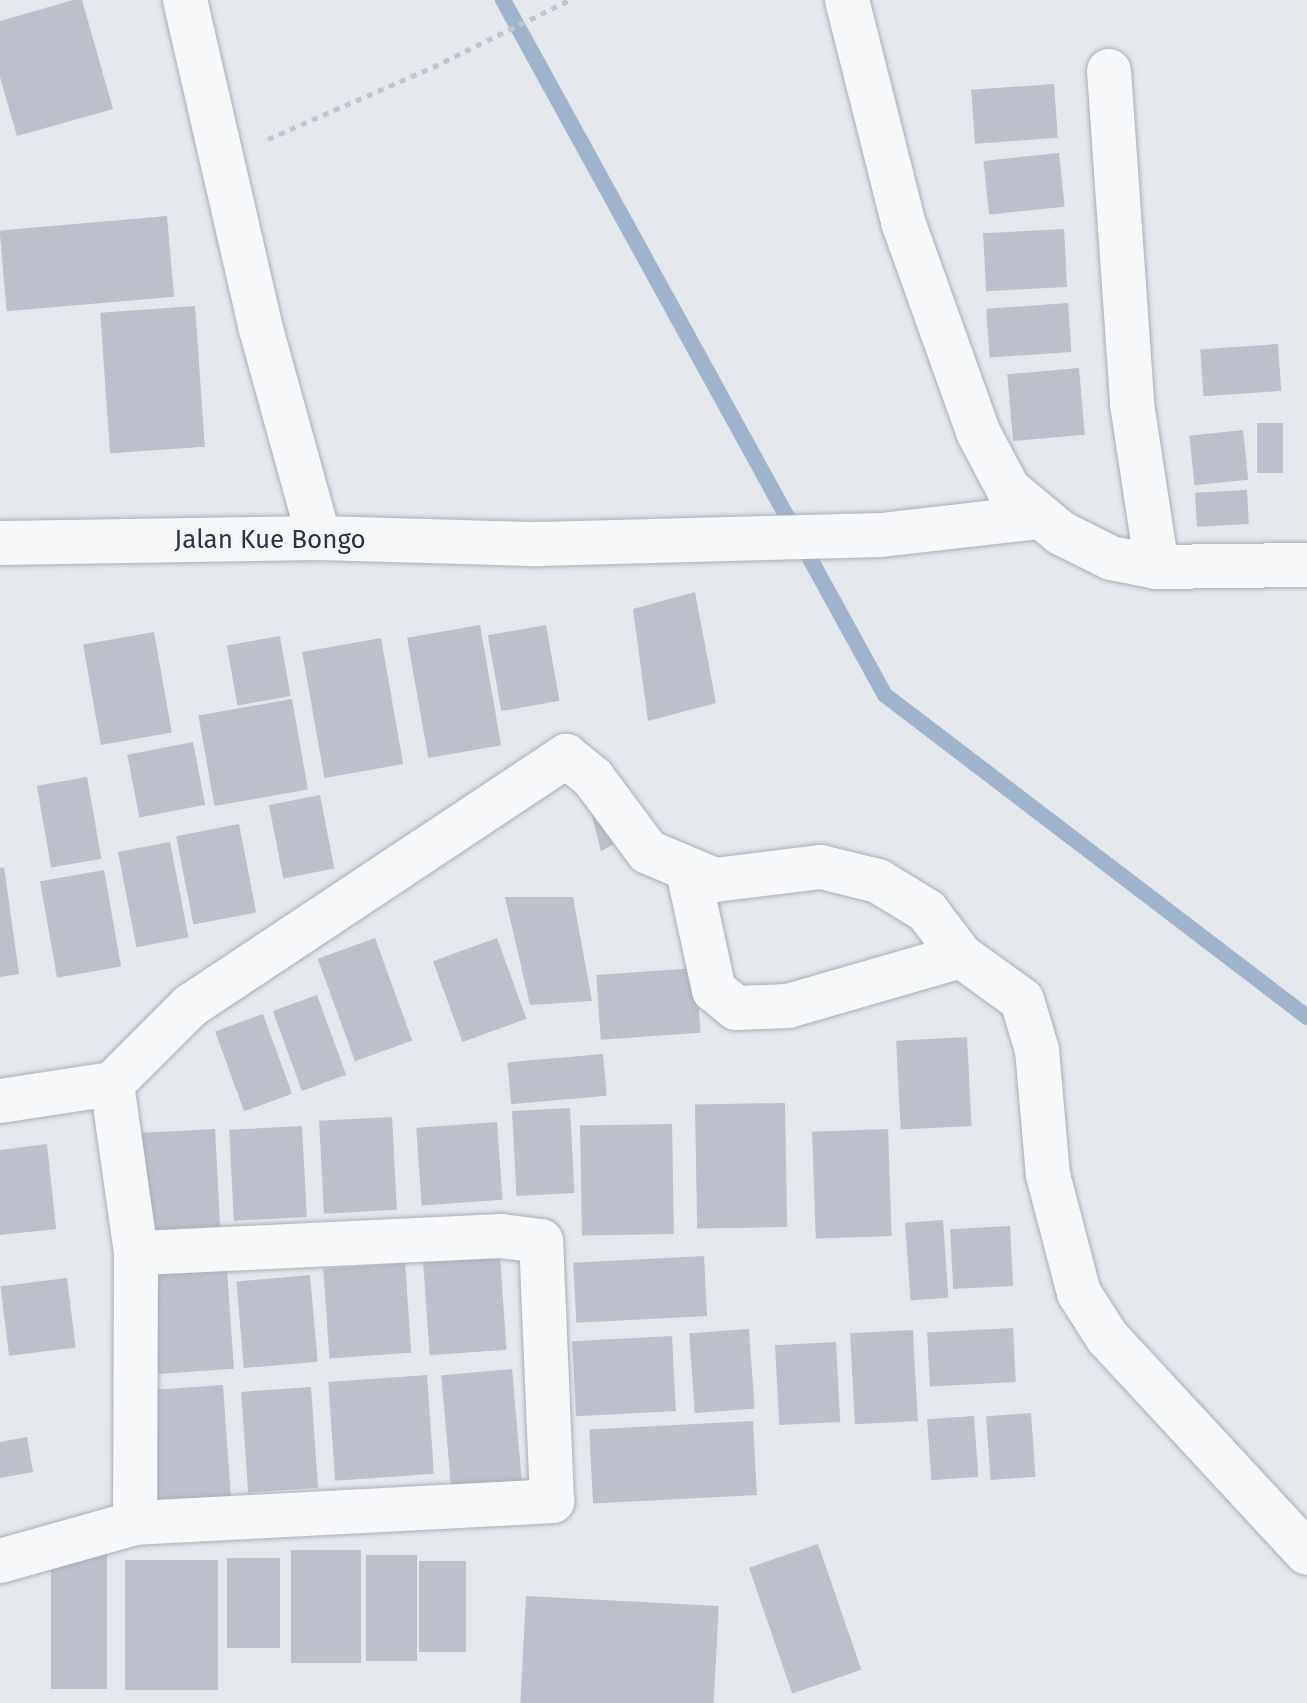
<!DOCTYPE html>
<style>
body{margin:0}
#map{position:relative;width:1307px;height:1703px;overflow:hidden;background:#e4e7ec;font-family:"Fira Sans",sans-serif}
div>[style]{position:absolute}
.stream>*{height:16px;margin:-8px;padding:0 8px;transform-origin:8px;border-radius:8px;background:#9fb4cc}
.building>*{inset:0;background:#bbc0ca;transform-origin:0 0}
.path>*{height:5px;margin-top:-2.5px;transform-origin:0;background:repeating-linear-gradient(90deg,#c2c5cb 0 6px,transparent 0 12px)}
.roads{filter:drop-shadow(0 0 2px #a9aeb7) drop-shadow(0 0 2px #a9aeb7)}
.minor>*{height:44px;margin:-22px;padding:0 22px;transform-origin:22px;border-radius:22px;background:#f7f8fa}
span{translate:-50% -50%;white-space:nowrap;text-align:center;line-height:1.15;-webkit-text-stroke:7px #f4f6f9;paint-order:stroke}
.street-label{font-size:26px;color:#2b3445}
</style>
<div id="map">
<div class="stream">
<div style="left:503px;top:0;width:793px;rotate:61.21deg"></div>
<div style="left:885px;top:695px;width:531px;rotate:37.34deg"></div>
</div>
<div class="building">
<div style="clip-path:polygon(73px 0,82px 0,113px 109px,17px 136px,0 77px,0 21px)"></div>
<div style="left:1054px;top:84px;width:54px;height:83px;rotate:86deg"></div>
<div style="left:1059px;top:153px;width:54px;height:76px;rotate:84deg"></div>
<div style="left:167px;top:216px;width:81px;height:168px;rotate:85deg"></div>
<div style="left:1064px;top:229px;width:58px;height:81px;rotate:87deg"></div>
<div style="left:1068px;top:303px;width:49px;height:82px;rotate:86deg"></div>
<div style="left:195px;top:306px;width:141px;height:95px;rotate:86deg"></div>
<div style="left:1278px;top:344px;width:47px;height:78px;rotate:86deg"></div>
<div style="left:1079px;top:368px;width:67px;height:72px;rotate:85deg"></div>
<div style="left:1257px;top:423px;width:26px;height:50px"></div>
<div style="left:1243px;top:430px;width:50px;height:54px;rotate:84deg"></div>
<div style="left:1247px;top:490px;width:34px;height:52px;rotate:87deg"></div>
<div style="clip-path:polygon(695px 592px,716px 703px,648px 721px,633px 609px)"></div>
<div style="left:480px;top:625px;width:122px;height:74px;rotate:80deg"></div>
<div style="left:546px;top:625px;width:77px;height:59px;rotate:80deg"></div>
<div style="left:154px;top:632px;width:102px;height:72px;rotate:80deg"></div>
<div style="left:280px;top:636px;width:61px;height:54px;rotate:80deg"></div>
<div style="left:381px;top:638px;width:128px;height:80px;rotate:80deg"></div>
<div style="left:292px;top:699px;width:92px;height:95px;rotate:80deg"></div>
<div style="left:193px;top:742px;width:64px;height:67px;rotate:79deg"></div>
<div style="left:87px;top:777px;width:83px;height:51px;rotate:80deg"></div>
<div style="clip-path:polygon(586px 793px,622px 840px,601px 851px)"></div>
<div style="left:320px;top:795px;width:75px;height:52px;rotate:79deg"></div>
<div style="left:239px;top:824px;width:90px;height:64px;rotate:79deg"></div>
<div style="left:170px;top:842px;width:97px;height:53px;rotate:79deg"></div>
<div style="clip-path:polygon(4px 867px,19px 974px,0 977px,0 868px)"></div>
<div style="left:104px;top:870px;width:98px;height:65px;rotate:80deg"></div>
<div style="clip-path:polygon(505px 897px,573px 897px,592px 1001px,530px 1005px)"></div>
<div style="left:375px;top:938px;width:109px;height:61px;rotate:70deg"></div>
<div style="left:497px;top:938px;width:86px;height:68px;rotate:70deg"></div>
<div style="left:696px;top:968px;width:65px;height:100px;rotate:86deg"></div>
<div style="left:317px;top:995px;width:85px;height:47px;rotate:70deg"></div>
<div style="left:263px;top:1014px;width:85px;height:51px;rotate:70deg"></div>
<div style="left:967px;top:1037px;width:89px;height:71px;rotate:87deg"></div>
<div style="left:603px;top:1054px;width:42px;height:96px;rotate:85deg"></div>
<div style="left:785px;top:1103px;width:124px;height:90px;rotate:89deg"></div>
<div style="left:570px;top:1108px;width:85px;height:58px;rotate:87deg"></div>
<div style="left:392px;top:1117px;width:93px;height:73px;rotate:87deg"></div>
<div style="left:497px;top:1122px;width:78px;height:81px;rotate:86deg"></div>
<div style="left:672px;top:1124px;width:110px;height:92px;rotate:89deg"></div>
<div style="left:302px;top:1126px;width:91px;height:73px;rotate:87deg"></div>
<div style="left:215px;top:1129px;width:98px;height:85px;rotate:87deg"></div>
<div style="left:888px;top:1129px;width:107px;height:76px;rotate:88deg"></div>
<div style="clip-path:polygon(47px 1144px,56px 1229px,0 1235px,0 1150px)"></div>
<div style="left:943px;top:1220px;width:78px;height:38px;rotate:86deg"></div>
<div style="left:1010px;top:1226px;width:60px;height:60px;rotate:87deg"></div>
<div style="left:704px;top:1256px;width:60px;height:131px;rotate:87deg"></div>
<div style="left:500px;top:1257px;width:93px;height:77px;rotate:86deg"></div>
<div style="left:405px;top:1263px;width:90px;height:82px;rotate:86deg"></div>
<div style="left:227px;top:1270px;width:99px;height:91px;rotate:86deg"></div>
<div style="left:310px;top:1275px;width:87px;height:74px;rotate:85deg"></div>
<div style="left:67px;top:1278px;width:70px;height:67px;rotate:83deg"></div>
<div style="left:1013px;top:1328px;width:54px;height:86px;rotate:87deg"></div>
<div style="left:749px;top:1329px;width:80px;height:60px;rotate:86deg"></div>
<div style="left:913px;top:1330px;width:91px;height:63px;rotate:87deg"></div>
<div style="left:672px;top:1336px;width:75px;height:100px;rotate:87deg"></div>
<div style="left:836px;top:1342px;width:80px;height:61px;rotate:87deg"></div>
<div style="left:512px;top:1369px;width:113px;height:71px;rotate:85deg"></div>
<div style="left:427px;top:1375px;width:99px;height:99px;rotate:86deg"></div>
<div style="left:223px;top:1385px;width:115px;height:87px;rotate:86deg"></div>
<div style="left:311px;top:1387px;width:101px;height:70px;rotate:86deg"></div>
<div style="left:1031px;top:1413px;width:64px;height:45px;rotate:86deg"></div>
<div style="left:974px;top:1416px;width:61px;height:47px;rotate:86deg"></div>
<div style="left:753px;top:1421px;width:74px;height:164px;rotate:87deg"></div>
<div style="clip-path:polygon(27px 1437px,33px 1472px,0 1478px,0 1442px)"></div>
<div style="left:818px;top:1544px;width:133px;height:73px;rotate:71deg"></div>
<div style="left:361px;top:1550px;width:113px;height:70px;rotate:90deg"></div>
<div style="left:51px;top:1552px;width:56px;height:137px"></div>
<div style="left:366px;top:1555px;width:51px;height:106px"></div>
<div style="left:227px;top:1558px;width:53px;height:90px"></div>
<div style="left:125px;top:1560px;width:93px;height:130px"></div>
<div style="left:419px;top:1561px;width:47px;height:91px"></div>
<div style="left:526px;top:1596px;width:193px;height:107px;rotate:3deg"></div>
</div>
<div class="path">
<div style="left:268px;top:139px;width:180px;rotate:-23.6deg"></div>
<div style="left:433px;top:67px;width:152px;rotate:-26.2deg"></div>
</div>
<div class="roads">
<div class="minor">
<div style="left:185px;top:0;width:338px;rotate:77deg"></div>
<div style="left:261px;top:329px;width:217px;rotate:74.5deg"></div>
<div style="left:847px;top:0;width:229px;rotate:75.8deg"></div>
<div style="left:903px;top:222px;width:223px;rotate:70.3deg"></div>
<div style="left:978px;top:432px;width:64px;rotate:62.2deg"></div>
<div style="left:1008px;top:489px;width:69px;rotate:39.7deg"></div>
<div style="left:1061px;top:533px;width:56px;rotate:26.6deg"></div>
<div style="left:1111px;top:558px;width:47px;rotate:11.1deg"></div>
<div style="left:1157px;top:567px;width:150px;rotate:-0.8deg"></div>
<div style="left:1109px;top:71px;width:334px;rotate:86deg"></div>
<div style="left:1132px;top:404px;width:165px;rotate:81.3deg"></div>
<div style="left:0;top:543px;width:319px;rotate:-0.9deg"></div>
<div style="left:319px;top:538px;width:220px;rotate:1.6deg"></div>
<div style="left:539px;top:544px;width:342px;rotate:-1.5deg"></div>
<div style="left:881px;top:535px;width:158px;rotate:-6.5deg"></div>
<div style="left:688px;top:871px;width:122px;rotate:77.7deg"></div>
<div style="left:714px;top:990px;width:28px;rotate:39deg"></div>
<div style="left:736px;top:1008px;width:52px;rotate:-2.2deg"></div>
<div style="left:788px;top:1006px;width:180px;rotate:-16.1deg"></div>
<div style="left:112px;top:1084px;width:171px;rotate:81.9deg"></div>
<div style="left:136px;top:1253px;width:270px;rotate:90.2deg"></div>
<div style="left:135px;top:1523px;width:418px;rotate:-3deg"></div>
<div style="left:552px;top:1501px;width:260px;rotate:-92.4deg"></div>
<div style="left:541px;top:1241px;width:40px;rotate:-172.9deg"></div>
<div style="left:501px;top:1236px;width:365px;rotate:177.3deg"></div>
<div style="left:0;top:1101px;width:113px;rotate:-8.6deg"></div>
<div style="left:112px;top:1084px;width:110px;rotate:-45deg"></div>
<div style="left:190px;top:1006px;width:452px;rotate:-33.6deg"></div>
<div style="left:566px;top:756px;width:35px;rotate:39deg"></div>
<div style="left:593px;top:778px;width:92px;rotate:53.4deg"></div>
<div style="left:648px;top:852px;width:73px;rotate:22.7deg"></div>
<div style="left:715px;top:880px;width:107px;rotate:-7deg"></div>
<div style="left:821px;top:867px;width:59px;rotate:13.8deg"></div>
<div style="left:878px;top:881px;width:57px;rotate:31.5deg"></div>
<div style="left:927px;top:911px;width:56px;rotate:52.9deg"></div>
<div style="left:961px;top:956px;width:75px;rotate:35.8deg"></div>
<div style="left:1022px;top:1000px;width:52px;rotate:73.3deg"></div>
<div style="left:1037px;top:1050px;width:125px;rotate:85deg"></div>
<div style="left:1048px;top:1175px;width:122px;rotate:75.3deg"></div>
<div style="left:1079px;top:1293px;width:52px;rotate:57.5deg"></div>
<div style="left:1107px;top:1337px;width:294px;rotate:47.2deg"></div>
<div style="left:0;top:1561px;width:140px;rotate:-15.7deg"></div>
</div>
</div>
<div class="street-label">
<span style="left:270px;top:540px">Jalan Kue Bongo</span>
</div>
</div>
